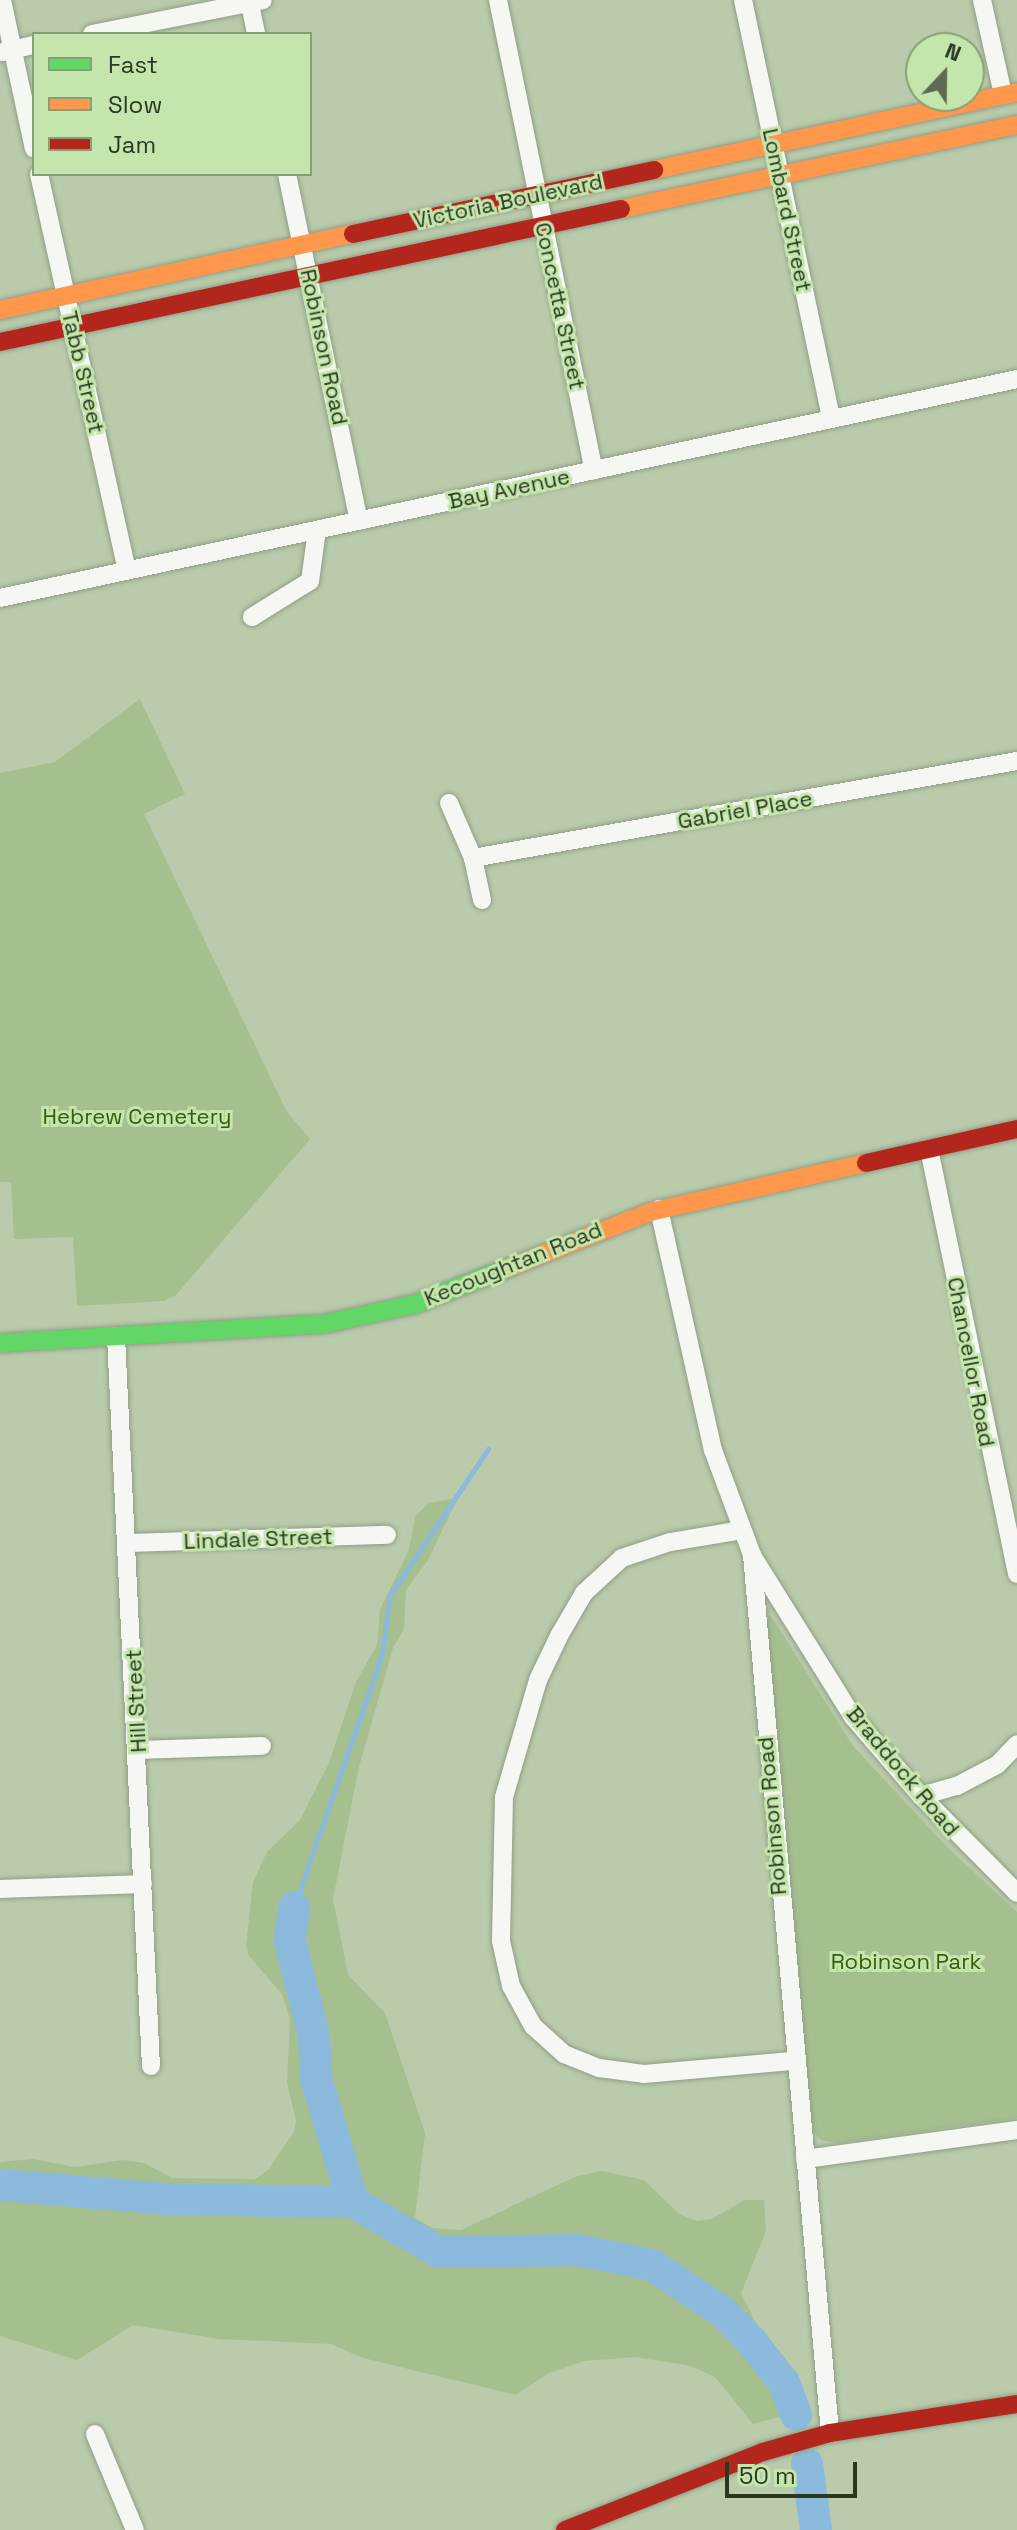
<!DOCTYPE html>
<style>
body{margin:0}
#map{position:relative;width:1017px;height:2530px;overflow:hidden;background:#b9cbab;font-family:"Space Grotesk",sans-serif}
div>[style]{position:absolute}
.green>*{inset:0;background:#a5bf8f}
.stream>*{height:5px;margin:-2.5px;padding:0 2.5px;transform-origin:2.5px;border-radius:2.5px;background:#8cbadd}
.river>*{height:32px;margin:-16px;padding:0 16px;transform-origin:16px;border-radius:16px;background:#8cbadd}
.roads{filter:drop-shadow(0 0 2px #919e86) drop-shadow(0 0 2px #919e86)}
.street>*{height:18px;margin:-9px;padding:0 9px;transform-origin:9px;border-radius:9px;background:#f4f7f2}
.fast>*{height:18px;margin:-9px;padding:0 9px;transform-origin:9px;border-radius:9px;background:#63d668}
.slow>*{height:18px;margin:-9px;padding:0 9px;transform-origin:9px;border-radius:9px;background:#ff974d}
.jam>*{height:18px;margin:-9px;padding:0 9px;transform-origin:9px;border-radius:9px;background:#b3261e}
span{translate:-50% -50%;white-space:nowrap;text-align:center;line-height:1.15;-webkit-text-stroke:6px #c4e5ab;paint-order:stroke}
.street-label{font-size:22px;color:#2b3821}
.park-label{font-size:22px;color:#375c0b}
.legend{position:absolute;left:32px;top:32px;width:280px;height:144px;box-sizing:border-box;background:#c4e5ab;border:2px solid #87a074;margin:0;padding:10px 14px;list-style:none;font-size:24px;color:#2b3821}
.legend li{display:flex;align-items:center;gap:16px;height:40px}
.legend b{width:40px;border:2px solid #87a074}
.north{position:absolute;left:905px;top:32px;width:80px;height:80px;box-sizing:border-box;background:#c4e5ab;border:2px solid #87a074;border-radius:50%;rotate:22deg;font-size:22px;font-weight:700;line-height:32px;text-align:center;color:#2b3821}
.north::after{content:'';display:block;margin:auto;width:28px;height:36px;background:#5d6b51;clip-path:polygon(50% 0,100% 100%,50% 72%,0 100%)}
.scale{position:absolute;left:725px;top:2462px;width:132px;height:36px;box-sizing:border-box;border:4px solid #2b3821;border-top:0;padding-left:10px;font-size:24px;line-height:28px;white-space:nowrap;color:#2b3821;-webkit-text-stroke:6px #c4e5ab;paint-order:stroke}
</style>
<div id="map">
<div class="green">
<div style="clip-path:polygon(140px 699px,185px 794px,144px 814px,287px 1112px,310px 1139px,176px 1295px,164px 1301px,77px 1306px,73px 1237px,14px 1239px,11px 1182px,0 1182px,0 773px,55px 762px)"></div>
<div style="clip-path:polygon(458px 1498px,428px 1560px,406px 1590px,404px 1629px,393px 1648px,359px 1767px,333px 1899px,348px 1975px,385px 2013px,425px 2133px,415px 2218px,433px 2228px,461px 2230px,577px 2176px,602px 2171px,644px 2180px,679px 2214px,696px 2221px,712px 2219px,744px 2200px,764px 2200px,766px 2231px,741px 2293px,757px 2325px,798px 2374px,808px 2409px,753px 2424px,715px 2377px,691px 2366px,635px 2357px,584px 2361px,549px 2373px,516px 2395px,363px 2358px,331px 2344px,220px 2339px,133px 2325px,77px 2360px,0 2336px,0 2162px,33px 2159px,75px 2167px,123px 2160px,144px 2163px,172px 2178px,255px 2179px,268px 2170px,294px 2132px,296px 2121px,287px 2083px,290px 2019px,282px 1994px,249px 1956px,246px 1945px,253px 1882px,267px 1852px,300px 1820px,329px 1763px,356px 1682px,377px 1645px,380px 1609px,409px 1550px,415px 1517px,428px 1503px)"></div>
<div style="clip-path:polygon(771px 1616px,853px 1746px,948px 1848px,1017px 1912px,1017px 2118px,837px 2143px,820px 2140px,812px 2128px,772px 1736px,765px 1618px)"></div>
</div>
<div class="stream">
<div style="left:294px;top:1907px;width:268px;rotate:-70.8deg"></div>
<div style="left:382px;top:1654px;width:60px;rotate:-82.3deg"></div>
<div style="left:390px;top:1595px;width:176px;rotate:-56.1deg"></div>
</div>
<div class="river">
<div style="left:294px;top:1907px;width:35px;rotate:97deg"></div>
<div style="left:290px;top:1942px;width:96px;rotate:75.5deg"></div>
<div style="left:314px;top:2035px;width:43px;rotate:87.3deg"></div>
<div style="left:316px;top:2078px;width:129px;rotate:73.4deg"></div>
<div style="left:0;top:2185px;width:166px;rotate:4.8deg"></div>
<div style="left:165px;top:2199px;width:188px;rotate:0.9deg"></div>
<div style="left:353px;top:2202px;width:99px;rotate:30.2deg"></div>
<div style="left:439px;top:2252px;width:138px;rotate:-0.8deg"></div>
<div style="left:577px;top:2250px;width:76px;rotate:11.3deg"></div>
<div style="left:652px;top:2265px;width:85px;rotate:33.5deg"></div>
<div style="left:723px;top:2312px;width:42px;rotate:46deg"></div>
<div style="left:752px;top:2342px;width:52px;rotate:52deg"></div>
<div style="left:784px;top:2383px;width:34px;rotate:69deg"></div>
<div style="left:807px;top:2464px;width:67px;rotate:82.2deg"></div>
</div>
<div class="roads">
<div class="street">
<div style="left:2px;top:0;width:152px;rotate:77.9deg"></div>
<div style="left:249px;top:0;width:35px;rotate:78deg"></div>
<div style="left:498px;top:0;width:480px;rotate:78.5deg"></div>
<div style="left:743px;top:0;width:428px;rotate:78.1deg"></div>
<div style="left:982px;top:0;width:97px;rotate:77.5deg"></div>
<div style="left:92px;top:34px;width:174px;rotate:-11.2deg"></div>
<div style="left:3px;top:52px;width:32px;rotate:-13deg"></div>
<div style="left:39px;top:174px;width:406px;rotate:77.5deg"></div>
<div style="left:287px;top:174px;width:354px;rotate:78.3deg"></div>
<div style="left:0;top:598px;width:1040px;rotate:-12.15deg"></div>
<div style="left:252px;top:617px;width:68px;rotate:-31.8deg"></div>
<div style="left:310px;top:581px;width:51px;rotate:-82.2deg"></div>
<div style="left:449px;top:803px;width:60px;rotate:66.4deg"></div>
<div style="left:473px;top:858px;width:43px;rotate:77.9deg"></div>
<div style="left:473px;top:858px;width:553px;rotate:-10.11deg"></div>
<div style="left:929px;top:1149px;width:434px;rotate:78.3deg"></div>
<div style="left:659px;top:1209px;width:247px;rotate:77.4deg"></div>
<div style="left:713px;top:1450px;width:112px;rotate:69.6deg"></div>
<div style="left:752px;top:1555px;width:881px;rotate:84.92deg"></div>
<div style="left:116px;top:1336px;width:731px;rotate:87.26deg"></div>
<div style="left:742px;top:1530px;width:73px;rotate:170.5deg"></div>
<div style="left:670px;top:1542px;width:51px;rotate:161.6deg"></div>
<div style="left:622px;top:1558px;width:52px;rotate:137.4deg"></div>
<div style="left:584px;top:1593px;width:48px;rotate:120.3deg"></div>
<div style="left:560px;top:1634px;width:51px;rotate:115.6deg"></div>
<div style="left:538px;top:1680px;width:122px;rotate:106.2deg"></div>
<div style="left:504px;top:1797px;width:144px;rotate:91.2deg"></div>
<div style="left:501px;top:1941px;width:46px;rotate:77.5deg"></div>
<div style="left:511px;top:1986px;width:46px;rotate:61.2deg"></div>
<div style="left:533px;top:2026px;width:42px;rotate:42.1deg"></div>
<div style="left:564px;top:2054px;width:38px;rotate:22deg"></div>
<div style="left:599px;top:2068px;width:45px;rotate:7.6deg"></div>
<div style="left:644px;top:2074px;width:151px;rotate:-5deg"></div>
<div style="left:129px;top:1543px;width:258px;rotate:-1.8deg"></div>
<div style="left:753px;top:1557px;width:189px;rotate:58deg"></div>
<div style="left:853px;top:1717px;width:104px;rotate:49.3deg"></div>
<div style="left:921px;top:1796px;width:136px;rotate:45.3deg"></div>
<div style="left:139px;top:1750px;width:123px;rotate:-1.9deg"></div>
<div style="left:921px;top:1796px;width:37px;rotate:-16deg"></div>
<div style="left:957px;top:1786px;width:45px;rotate:-27.7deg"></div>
<div style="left:997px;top:1765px;width:29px;rotate:-46deg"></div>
<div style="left:0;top:1889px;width:143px;rotate:-2deg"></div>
<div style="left:805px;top:2159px;width:214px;rotate:-7.8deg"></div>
<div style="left:95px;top:2434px;width:104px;rotate:67.4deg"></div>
</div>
<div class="fast">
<div style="left:0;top:1343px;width:325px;rotate:-3.4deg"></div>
<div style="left:324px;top:1324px;width:93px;rotate:-12.4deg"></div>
<div style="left:415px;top:1304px;width:100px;rotate:-21.2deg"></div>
</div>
<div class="slow">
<div style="left:654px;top:170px;width:371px;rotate:-12.1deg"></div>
<div style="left:621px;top:209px;width:405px;rotate:-12deg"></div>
<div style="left:0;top:310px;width:361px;rotate:-12.2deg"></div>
<div style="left:508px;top:1268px;width:153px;rotate:-21.5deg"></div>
<div style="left:650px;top:1212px;width:221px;rotate:-12.8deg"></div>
</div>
<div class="jam">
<div style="left:353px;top:234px;width:308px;rotate:-12deg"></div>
<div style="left:0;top:342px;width:635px;rotate:-12.09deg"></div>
<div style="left:866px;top:1163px;width:155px;rotate:-12.7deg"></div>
<div style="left:565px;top:2530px;width:213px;rotate:-21.5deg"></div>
<div style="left:763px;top:2452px;width:70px;rotate:-15.8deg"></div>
<div style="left:830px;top:2433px;width:189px;rotate:-8.8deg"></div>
</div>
</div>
<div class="street-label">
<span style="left:508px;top:201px;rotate:-12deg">Victoria Boulevard</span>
<span style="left:787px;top:210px;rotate:78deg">Lombard Street</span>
<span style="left:560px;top:306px;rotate:78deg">Concetta Street</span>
<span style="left:324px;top:347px;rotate:78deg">Robinson Road</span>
<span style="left:83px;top:372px;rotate:77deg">Tabb Street</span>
<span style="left:509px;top:489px;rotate:-12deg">Bay Avenue</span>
<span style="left:745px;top:810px;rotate:-10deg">Gabriel Place</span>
<span style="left:513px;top:1264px;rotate:-22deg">Kecoughtan Road</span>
<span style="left:971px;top:1362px;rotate:79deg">Chancellor Road</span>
<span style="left:258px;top:1539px;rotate:-2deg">Lindale Street</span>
<span style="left:136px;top:1701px;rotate:-93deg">Hill Street</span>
<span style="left:903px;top:1771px;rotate:50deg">Braddock Road</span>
<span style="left:772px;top:1816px;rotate:-95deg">Robinson Road</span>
</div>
<div class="park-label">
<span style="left:137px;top:1117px">Hebrew Cemetery</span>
<span style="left:906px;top:1962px">Robinson Park</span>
</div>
<ul class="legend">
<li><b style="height:10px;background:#63d668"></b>Fast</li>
<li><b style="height:10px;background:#ff974d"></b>Slow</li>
<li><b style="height:10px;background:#b3261e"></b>Jam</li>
</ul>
<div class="north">N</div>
<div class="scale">50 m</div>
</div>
